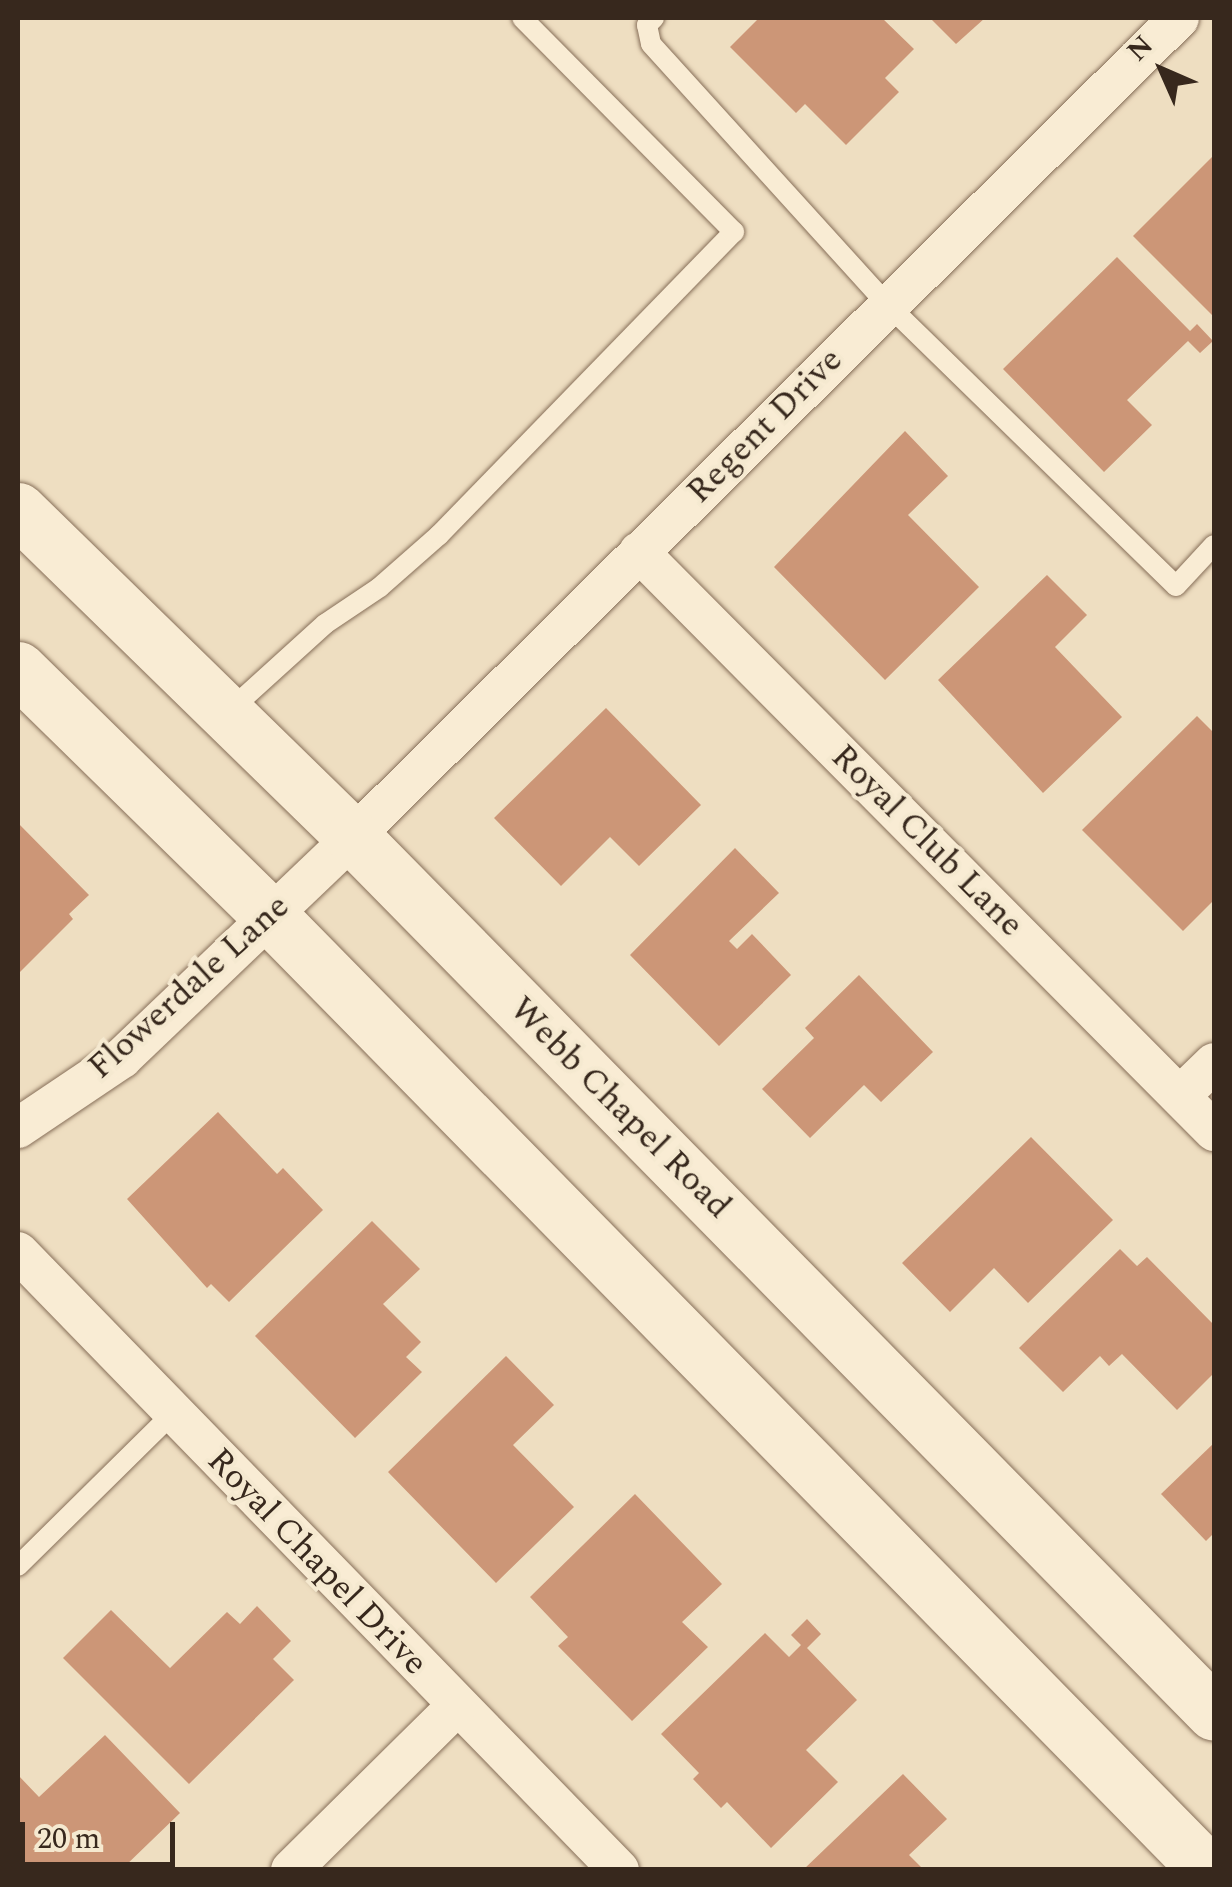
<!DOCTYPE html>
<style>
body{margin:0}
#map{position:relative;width:1232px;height:1887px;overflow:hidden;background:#eedec1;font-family:Spectral,serif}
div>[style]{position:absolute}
.building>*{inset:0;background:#cc9677}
.roads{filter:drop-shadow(0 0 2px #876f59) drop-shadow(0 0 2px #876f59)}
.service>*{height:20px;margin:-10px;padding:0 10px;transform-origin:10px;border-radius:10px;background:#f9ecd4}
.minor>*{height:40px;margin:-20px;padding:0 20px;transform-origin:20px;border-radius:20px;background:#f9ecd4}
.secondary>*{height:55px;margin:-27.5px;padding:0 27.5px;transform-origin:27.5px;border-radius:27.5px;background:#f9ecd4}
span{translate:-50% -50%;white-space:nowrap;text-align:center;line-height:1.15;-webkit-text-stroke:8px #f5e9d0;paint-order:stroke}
.street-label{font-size:35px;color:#37281d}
.frame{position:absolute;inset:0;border:20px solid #37281d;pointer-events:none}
.north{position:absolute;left:1112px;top:20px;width:100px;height:100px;-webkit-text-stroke:8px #f5e9d0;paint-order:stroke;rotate:315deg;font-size:28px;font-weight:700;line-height:40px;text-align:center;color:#37281d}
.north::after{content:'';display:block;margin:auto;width:35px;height:45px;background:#37281d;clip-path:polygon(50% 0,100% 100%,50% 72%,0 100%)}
.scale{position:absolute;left:20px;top:1822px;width:155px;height:45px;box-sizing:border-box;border:5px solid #37281d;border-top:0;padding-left:12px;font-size:30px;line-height:35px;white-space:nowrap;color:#37281d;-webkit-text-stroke:8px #f5e9d0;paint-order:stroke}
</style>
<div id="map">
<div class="building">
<div style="clip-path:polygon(759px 18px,882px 18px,914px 49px,885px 78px,899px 92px,846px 145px,805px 104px,796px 113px,730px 47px)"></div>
<div style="clip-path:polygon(930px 18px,985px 18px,956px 44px)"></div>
<div style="clip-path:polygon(1214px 155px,1214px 317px,1133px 236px)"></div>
<div style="clip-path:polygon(1117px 257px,1190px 331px,1197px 324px,1213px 341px,1200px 353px,1188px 341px,1127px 400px,1152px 425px,1104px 472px,1003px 369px)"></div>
<div style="clip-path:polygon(905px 431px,948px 476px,908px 515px,979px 587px,885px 680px,774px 567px)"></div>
<div style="clip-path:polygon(1047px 575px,1087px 615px,1055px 647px,1122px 717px,1043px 793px,938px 680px)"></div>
<div style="clip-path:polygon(606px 708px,701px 805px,639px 866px,610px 837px,561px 886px,494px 818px)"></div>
<div style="clip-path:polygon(1197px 716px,1214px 733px,1214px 900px,1183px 931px,1082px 830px)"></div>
<div style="clip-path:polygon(18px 823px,89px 895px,69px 914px,73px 919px,18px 974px)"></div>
<div style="clip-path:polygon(735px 848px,779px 893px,729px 941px,737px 949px,752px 934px,791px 975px,719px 1046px,630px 955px)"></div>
<div style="clip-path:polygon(859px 975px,933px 1052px,881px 1102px,864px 1085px,810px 1138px,762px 1089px,814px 1038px,805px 1028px)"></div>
<div style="clip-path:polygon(218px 1112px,277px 1174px,283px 1168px,323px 1210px,229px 1302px,211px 1284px,207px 1288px,127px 1199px)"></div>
<div style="clip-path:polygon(1031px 1137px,1113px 1220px,1028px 1303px,994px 1268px,950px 1312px,902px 1263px)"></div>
<div style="clip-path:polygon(372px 1221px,420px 1269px,383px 1304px,421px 1342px,406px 1357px,422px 1372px,355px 1438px,255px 1336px)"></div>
<div style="clip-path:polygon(1120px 1249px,1137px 1266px,1147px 1257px,1214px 1325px,1214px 1373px,1177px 1410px,1122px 1354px,1109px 1366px,1100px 1356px,1063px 1392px,1019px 1348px)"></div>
<div style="clip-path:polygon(506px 1356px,554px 1405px,513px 1445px,574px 1507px,496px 1583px,388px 1472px)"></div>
<div style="clip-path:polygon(1214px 1443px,1214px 1533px,1206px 1541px,1161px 1494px)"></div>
<div style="clip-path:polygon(635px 1494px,722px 1584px,682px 1622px,708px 1647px,632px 1721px,558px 1646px,568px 1637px,530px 1597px)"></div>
<div style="clip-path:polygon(257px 1606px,291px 1641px,273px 1659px,294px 1680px,189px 1784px,63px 1658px,111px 1610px,170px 1668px,227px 1612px,240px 1624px)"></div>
<div style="clip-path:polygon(807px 1619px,821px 1634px,807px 1648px,857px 1700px,806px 1750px,838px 1782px,771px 1848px,727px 1802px,721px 1808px,693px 1779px,699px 1773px,661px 1734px,765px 1633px,789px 1657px,801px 1645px,791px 1635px)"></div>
<div style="clip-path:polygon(105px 1735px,180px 1813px,121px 1870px,19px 1870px,18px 1775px,39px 1797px)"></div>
<div style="clip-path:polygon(903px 1774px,947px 1819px,909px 1855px,924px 1870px,803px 1870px)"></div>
</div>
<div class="roads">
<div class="service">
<div style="left:654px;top:18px;width:10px;rotate:135deg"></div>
<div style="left:647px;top:25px;width:19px;rotate:78deg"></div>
<div style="left:651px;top:44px;width:353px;rotate:47.8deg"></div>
<div style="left:888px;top:305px;width:402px;rotate:44.3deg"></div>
<div style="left:1176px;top:586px;width:56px;rotate:-47.2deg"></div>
<div style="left:228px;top:712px;width:131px;rotate:-42.2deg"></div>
<div style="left:325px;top:624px;width:66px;rotate:-33.9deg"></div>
<div style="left:380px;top:587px;width:79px;rotate:-41.4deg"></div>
<div style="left:439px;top:535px;width:423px;rotate:-45.8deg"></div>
<div style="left:734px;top:232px;width:301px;rotate:-134.7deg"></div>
<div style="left:18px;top:1566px;width:218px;rotate:-44.6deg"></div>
</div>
<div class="minor">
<div style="left:639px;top:552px;width:816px;rotate:45.2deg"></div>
<div style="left:1180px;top:1096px;width:47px;rotate:-44.1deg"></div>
<div style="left:18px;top:1128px;width:125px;rotate:-33.9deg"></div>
<div style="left:122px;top:1058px;width:320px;rotate:-43.7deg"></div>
<div style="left:353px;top:837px;width:1163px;rotate:-44.76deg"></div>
<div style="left:18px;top:1252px;width:862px;rotate:45.8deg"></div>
<div style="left:291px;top:1870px;width:233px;rotate:-44.7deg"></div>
</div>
<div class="secondary">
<div style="left:18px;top:510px;width:468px;rotate:44.3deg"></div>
<div style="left:353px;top:837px;width:1228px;rotate:45.49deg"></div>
<div style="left:18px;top:669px;width:351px;rotate:44.4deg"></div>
<div style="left:269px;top:915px;width:1339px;rotate:45.51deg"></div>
</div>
</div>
<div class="street-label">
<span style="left:765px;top:426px;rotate:-45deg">Regent Drive</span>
<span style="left:927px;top:841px;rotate:45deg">Royal Club Lane</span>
<span style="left:189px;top:987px;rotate:-42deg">Flowerdale Lane</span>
<span style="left:620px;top:1108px;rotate:45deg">Webb Chapel Road</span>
<span style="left:317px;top:1562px;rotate:46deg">Royal Chapel Drive</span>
</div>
<div class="frame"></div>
<div class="north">N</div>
<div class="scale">20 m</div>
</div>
